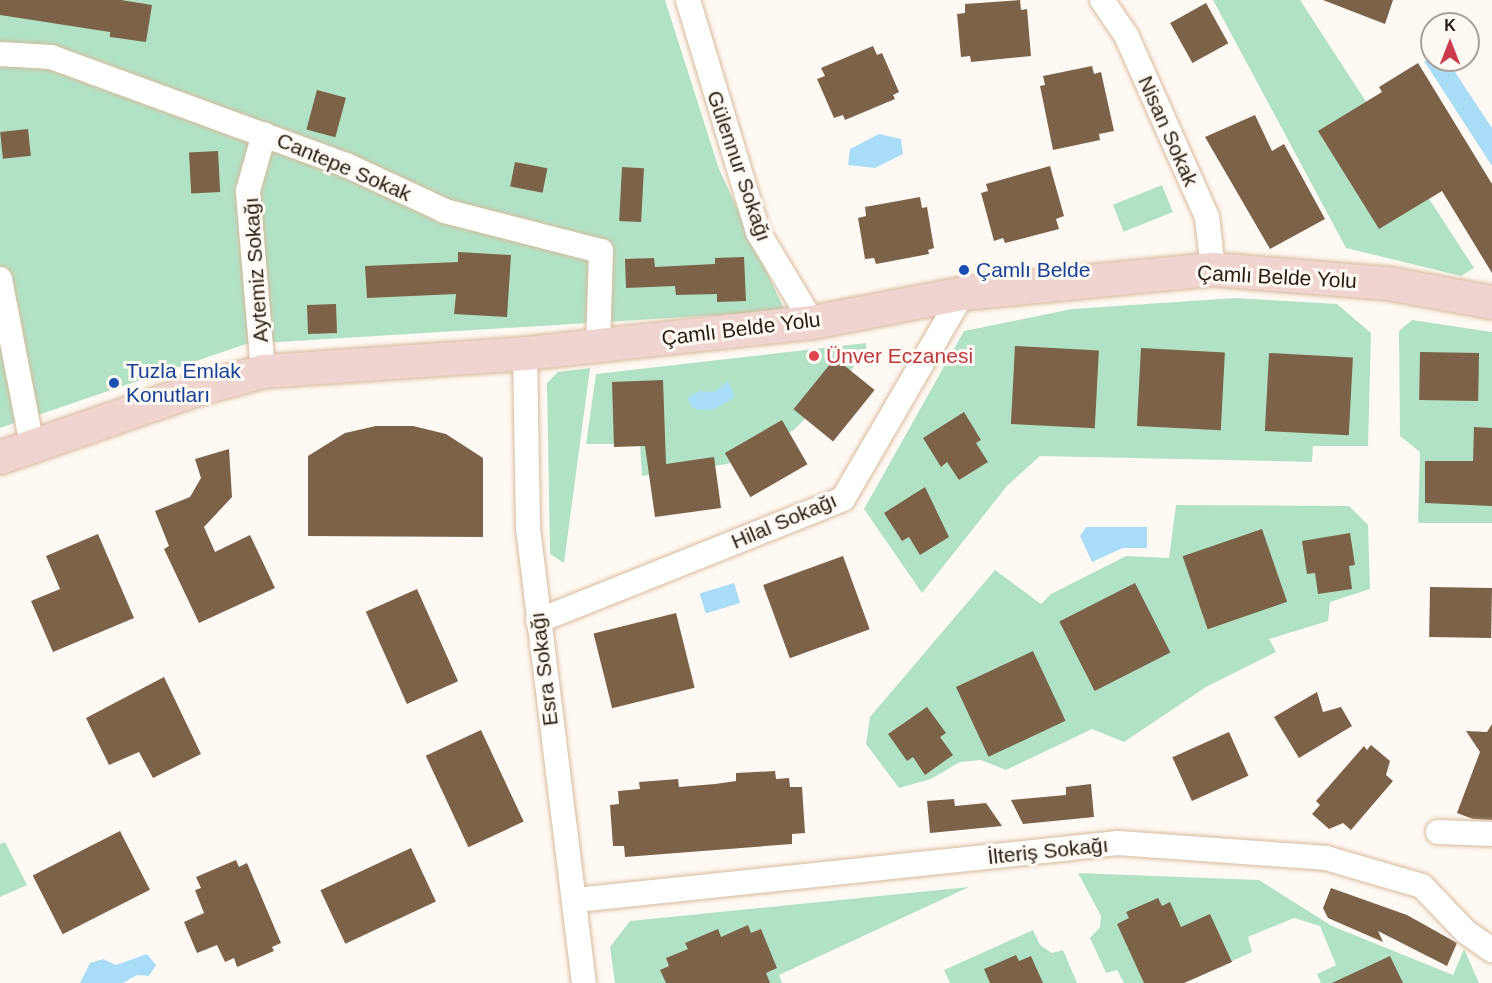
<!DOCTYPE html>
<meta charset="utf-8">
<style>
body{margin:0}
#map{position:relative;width:1492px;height:983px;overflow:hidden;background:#fff9f3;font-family:Helvetica,sans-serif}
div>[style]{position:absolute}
.green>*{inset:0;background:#b1e2c6;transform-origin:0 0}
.water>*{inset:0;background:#a9dcf7;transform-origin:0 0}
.building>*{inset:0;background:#7c6249;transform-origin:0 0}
.roads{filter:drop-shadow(0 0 2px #d7ba9e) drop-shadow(0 0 2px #d7ba9e)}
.street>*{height:24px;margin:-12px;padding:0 12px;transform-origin:12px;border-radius:12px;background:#fff}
.secondary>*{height:33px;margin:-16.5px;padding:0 16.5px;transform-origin:16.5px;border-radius:16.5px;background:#f0d4cf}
.dots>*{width:16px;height:16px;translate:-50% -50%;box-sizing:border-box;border:3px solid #fff9f3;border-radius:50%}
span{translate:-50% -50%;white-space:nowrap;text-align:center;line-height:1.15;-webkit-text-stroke:6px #fff9f3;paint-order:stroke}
.street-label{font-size:21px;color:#261c11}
.transit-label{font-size:21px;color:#164399}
.left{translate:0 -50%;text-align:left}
.health-label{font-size:21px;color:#be3a42}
.north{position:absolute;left:1420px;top:12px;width:60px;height:60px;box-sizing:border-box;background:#fff9f3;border:2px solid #a8a199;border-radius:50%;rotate:0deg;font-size:16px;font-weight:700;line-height:24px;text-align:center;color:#261c11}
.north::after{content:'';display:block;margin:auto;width:21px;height:27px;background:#cb3b4d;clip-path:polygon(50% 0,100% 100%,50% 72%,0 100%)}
</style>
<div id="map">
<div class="green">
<div style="clip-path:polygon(0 0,665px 0,719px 169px,785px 311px,246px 344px,0 428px)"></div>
<div style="clip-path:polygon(1213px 0,1300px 0,1474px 268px,1461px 276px,1346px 248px)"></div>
<div style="left:1162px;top:185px;width:29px;height:53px;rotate:68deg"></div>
<div style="clip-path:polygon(1235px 298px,1337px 304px,1371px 333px,1368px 446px,1313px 446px,1312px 462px,1040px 456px,1007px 486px,922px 593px,864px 509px,964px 331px,1072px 309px)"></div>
<div style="clip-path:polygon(1412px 320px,1492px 332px,1492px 523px,1418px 523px,1420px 452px,1400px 436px,1399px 331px)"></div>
<div style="clip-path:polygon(866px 343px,867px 353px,794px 430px,727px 464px,642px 476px,640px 444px,586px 444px,596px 374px)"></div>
<div style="clip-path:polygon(590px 368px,564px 563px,550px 554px,547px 383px,558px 372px)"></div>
<div style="clip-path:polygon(1176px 505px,1349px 506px,1368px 525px,1370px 589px,1330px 602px,1328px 621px,1269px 639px,1276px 652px,1206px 687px,1124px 742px,1092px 729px,1006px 770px,981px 760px,960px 762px,931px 779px,899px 788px,866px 744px,870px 717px,995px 570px,1041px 604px,1051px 594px,1126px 556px,1169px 558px)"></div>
<div style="clip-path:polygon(5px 842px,27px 885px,0 897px,0 844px)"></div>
<div style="clip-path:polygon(1078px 873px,1259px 880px,1332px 926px,1453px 975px,1464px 949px,1479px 983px,1321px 983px,1317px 974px,1336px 965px,1320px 926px,1294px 918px,1248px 937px,1252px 952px,1184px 983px,1124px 983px,1117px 970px,1106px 973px,1090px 938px,1100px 927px,1101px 916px)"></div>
<div style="clip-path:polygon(969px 887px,779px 975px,782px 983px,615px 983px,610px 947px,630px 921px)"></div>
<div style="clip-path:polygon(1033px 930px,1040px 945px,1052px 953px,1063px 950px,1077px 983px,950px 983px,944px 970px)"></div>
</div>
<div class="water">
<div style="clip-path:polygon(1447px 60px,1492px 128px,1492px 166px,1424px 61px)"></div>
<div style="clip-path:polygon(879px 134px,901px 139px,903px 154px,875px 168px,848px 165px,850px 149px)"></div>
<div style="clip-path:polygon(728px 381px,735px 397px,715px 409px,698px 410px,691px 406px,688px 398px,699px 391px,714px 392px)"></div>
<div style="clip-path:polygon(1086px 527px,1147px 527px,1147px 548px,1123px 548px,1092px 562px,1080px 536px)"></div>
<div style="left:734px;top:583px;width:21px;height:36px;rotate:73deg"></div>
<div style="clip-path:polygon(147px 954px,156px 965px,149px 976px,137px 975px,123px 983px,80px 983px,90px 963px,103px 959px,116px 965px)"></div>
</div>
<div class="building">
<div style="clip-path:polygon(0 0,121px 0,152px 5px,146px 42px,110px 37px,110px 32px,0 15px)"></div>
<div style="clip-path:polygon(1020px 0,1021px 10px,1027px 9px,1031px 56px,971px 62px,970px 56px,961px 57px,957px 14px,965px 13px,965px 4px)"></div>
<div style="clip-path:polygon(1323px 0,1393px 0,1385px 24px)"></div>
<div style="left:1206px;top:3px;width:46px;height:41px;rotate:61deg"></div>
<div style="clip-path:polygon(873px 46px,877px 55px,882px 53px,899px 92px,893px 95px,895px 99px,845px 120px,843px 115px,834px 118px,817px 79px,825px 76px,821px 68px)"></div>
<div style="clip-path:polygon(1418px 63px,1492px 184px,1492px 273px,1442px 191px,1379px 229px,1318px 131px,1382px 92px,1379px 87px)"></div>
<div style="clip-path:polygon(1092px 66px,1094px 74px,1101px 72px,1114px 131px,1099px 134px,1100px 140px,1053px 150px,1040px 86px,1045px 85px,1043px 76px)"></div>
<div style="left:317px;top:90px;width:30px;height:41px;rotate:15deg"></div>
<div style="clip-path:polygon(1255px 115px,1272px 151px,1284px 144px,1325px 219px,1270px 249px,1205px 137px)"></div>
<div style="left:28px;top:129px;width:27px;height:28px;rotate:84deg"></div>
<div style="left:218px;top:151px;width:41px;height:29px;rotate:87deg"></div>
<div style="left:515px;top:162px;width:33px;height:25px;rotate:11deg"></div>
<div style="clip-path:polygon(1050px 166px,1064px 216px,1056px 219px,1059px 229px,1005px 243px,1003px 238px,994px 241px,981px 193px,988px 191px,986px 184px)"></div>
<div style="left:622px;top:167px;width:22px;height:54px;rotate:3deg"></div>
<div style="clip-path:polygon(920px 197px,922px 208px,927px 207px,934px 248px,928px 250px,929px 254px,876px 264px,874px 258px,865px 259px,858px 218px,866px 216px,865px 207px)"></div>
<div style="clip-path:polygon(458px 252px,511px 255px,507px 317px,454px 314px,456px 294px,367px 298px,365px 266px,458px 262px)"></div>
<div style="clip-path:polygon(744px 257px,746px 301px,717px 302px,717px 294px,676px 295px,675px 286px,626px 288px,625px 259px,654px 258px,655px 267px,715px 264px,715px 258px)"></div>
<div style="left:336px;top:304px;width:29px;height:29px;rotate:88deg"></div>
<div style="left:1015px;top:346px;width:84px;height:78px;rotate:3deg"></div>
<div style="left:1141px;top:348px;width:84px;height:78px;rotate:3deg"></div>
<div style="left:1420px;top:352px;width:59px;height:48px;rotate:1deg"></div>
<div style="left:1269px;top:353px;width:84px;height:78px;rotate:3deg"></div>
<div style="left:835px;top:358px;width:51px;height:66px;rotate:39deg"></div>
<div style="clip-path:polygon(663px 380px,666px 464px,714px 457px,721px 508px,655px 517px,645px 446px,614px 447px,612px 382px)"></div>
<div style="clip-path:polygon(964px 412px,981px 440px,976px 443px,988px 462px,959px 480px,947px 462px,941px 467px,923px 438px)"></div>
<div style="left:782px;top:420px;width:51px;height:66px;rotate:60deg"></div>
<div style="clip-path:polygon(376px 426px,413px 426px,446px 434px,483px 458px,483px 537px,308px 536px,308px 456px,345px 433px)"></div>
<div style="clip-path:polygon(1474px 427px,1492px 428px,1492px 506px,1425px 503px,1425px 461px,1473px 461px)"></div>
<div style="clip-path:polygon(229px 449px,232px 497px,204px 527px,215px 552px,250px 535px,275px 588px,199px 623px,164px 549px,169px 546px,155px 511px,190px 497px,201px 478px,195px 459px)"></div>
<div style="clip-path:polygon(925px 487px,949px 537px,920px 555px,909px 537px,902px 541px,884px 513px)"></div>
<div style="left:1262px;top:529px;width:77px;height:84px;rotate:71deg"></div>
<div style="clip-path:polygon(1350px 533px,1355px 565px,1349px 566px,1352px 589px,1318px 594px,1315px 573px,1307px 574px,1302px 541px)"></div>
<div style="clip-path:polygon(98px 534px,134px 618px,53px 652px,31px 601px,60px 589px,46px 556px)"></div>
<div style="left:843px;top:556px;width:78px;height:85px;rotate:70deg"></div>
<div style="left:1135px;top:583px;width:78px;height:85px;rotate:63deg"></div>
<div style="left:1430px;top:587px;width:62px;height:50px;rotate:1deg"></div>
<div style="left:417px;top:589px;width:101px;height:56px;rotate:66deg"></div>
<div style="left:676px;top:613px;width:77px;height:85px;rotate:76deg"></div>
<div style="left:1033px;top:651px;width:77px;height:85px;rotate:65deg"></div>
<div style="clip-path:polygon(164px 677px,201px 754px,153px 778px,139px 752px,109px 765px,86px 718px)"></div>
<div style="clip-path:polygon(1317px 692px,1323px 712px,1341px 707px,1352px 726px,1299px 758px,1274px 717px)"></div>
<div style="clip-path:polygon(927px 707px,946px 733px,940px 737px,953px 755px,925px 775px,913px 757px,907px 761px,888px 734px)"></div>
<div style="clip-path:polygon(1492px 724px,1492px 820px,1473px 819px,1457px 813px,1480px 752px,1466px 731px,1487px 732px)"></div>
<div style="left:481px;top:730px;width:101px;height:61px;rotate:65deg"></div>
<div style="left:1229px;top:732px;width:48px;height:62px;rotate:66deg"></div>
<div style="clip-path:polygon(1371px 745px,1390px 761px,1386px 775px,1393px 781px,1351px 830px,1343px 823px,1329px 829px,1312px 814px,1320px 805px,1316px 801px,1364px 746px,1367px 750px)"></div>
<div style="clip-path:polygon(775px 771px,776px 779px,789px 778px,790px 787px,802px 787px,805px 833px,792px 834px,792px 844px,625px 857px,624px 846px,613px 846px,610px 805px,619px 804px,618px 791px,640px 789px,639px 782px,678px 779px,679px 787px,715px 784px,736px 781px,736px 773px)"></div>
<div style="clip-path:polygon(1091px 784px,1094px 817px,1023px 824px,1011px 800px,1066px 795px,1066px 787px)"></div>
<div style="clip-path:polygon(954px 799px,955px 806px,986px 803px,1002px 826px,930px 833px,927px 801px)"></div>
<div style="left:120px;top:831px;width:66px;height:98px;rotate:63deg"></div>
<div style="left:411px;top:848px;width:59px;height:100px;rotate:65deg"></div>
<div style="clip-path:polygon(236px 860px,239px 867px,247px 863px,281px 943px,272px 947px,274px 951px,237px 967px,234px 958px,225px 962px,217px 945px,197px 953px,184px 922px,204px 913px,195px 890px,201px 888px,196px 877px)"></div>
<div style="clip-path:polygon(1331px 888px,1407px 915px,1457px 943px,1447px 966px,1378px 931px,1383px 942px,1328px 918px,1323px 908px)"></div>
<div style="clip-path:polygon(1158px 898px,1162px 906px,1170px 902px,1181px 927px,1210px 914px,1232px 962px,1184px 983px,1144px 983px,1117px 924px,1129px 918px,1126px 912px)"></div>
<div style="clip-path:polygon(748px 925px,751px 933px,761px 929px,777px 968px,766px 973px,770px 983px,666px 983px,660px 970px,669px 966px,666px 958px,688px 949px,685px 943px,718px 929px,721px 937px)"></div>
<div style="clip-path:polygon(1016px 955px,1019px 961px,1031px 956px,1043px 983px,990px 983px,984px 969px)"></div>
<div style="clip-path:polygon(1390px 956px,1403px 983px,1332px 983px)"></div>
</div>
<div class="roads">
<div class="street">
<div style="left:688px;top:0;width:242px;rotate:73.2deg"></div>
<div style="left:758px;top:232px;width:105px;rotate:59deg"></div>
<div style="left:1102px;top:0;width:42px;rotate:55.6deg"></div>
<div style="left:1126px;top:35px;width:199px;rotate:66deg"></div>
<div style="left:1207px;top:217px;width:52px;rotate:83.4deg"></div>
<div style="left:0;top:54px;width:51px;rotate:3.4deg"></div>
<div style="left:51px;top:57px;width:314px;rotate:20.1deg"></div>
<div style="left:346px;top:165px;width:109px;rotate:24.9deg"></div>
<div style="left:445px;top:211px;width:161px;rotate:14.4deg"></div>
<div style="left:601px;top:251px;width:94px;rotate:91.8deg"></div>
<div style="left:0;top:279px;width:169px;rotate:79.1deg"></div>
<div style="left:525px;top:353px;width:175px;rotate:89deg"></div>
<div style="left:528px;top:528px;width:458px;rotate:83deg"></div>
<div style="left:263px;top:371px;width:181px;rotate:-94.8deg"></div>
<div style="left:248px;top:191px;width:59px;rotate:-74.3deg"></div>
<div style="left:538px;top:621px;width:328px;rotate:-21.8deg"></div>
<div style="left:843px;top:499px;width:238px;rotate:-59.8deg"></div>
<div style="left:1438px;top:832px;width:54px;rotate:2.1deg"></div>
<div style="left:577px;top:900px;width:544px;rotate:-6.01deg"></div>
<div style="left:1118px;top:843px;width:209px;rotate:4.1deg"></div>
<div style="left:1326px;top:858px;width:100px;rotate:16.3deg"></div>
<div style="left:1422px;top:886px;width:64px;rotate:46.3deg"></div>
<div style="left:1466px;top:932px;width:32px;rotate:35deg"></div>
</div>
<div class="secondary">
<div style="left:0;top:457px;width:207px;rotate:-19.1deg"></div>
<div style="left:196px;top:389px;width:69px;rotate:-15deg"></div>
<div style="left:263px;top:371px;width:263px;rotate:-3.9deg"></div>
<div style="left:525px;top:353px;width:289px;rotate:-6.2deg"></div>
<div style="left:812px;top:322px;width:154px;rotate:-10.9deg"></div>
<div style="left:963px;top:293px;width:251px;rotate:-5.5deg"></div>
<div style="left:1213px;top:269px;width:176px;rotate:4.6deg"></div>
<div style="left:1388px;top:283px;width:106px;rotate:10.4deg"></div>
</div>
</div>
<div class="dots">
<div style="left:964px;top:270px;background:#1a4fb4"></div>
<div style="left:814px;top:356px;background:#e0444e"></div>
<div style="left:114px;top:383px;background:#1a4fb4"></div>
</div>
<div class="street-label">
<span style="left:1168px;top:131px;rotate:66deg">Nisan Sokak</span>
<span style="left:739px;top:166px;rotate:71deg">Gülennur Sokağı</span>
<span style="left:344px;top:167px;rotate:23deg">Cantepe Sokak</span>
<span style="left:256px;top:270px;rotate:-94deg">Aytemiz Sokağı</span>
<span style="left:1277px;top:277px;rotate:3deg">Çamlı Belde Yolu</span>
<span style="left:741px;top:329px;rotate:-7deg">Çamlı Belde Yolu</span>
<span style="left:784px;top:521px;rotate:-23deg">Hilal Sokağı</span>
<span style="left:544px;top:669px;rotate:-97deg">Esra Sokağı</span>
<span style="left:1048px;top:851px;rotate:-6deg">İlteriş Sokağı</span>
</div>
<div class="transit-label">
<span class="left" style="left:976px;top:270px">Çamlı Belde</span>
<span class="left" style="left:126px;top:383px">Tuzla Emlak<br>Konutları</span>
</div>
<div class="health-label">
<span class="left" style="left:826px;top:356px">Ünver Eczanesi</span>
</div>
<div class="north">K</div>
</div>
